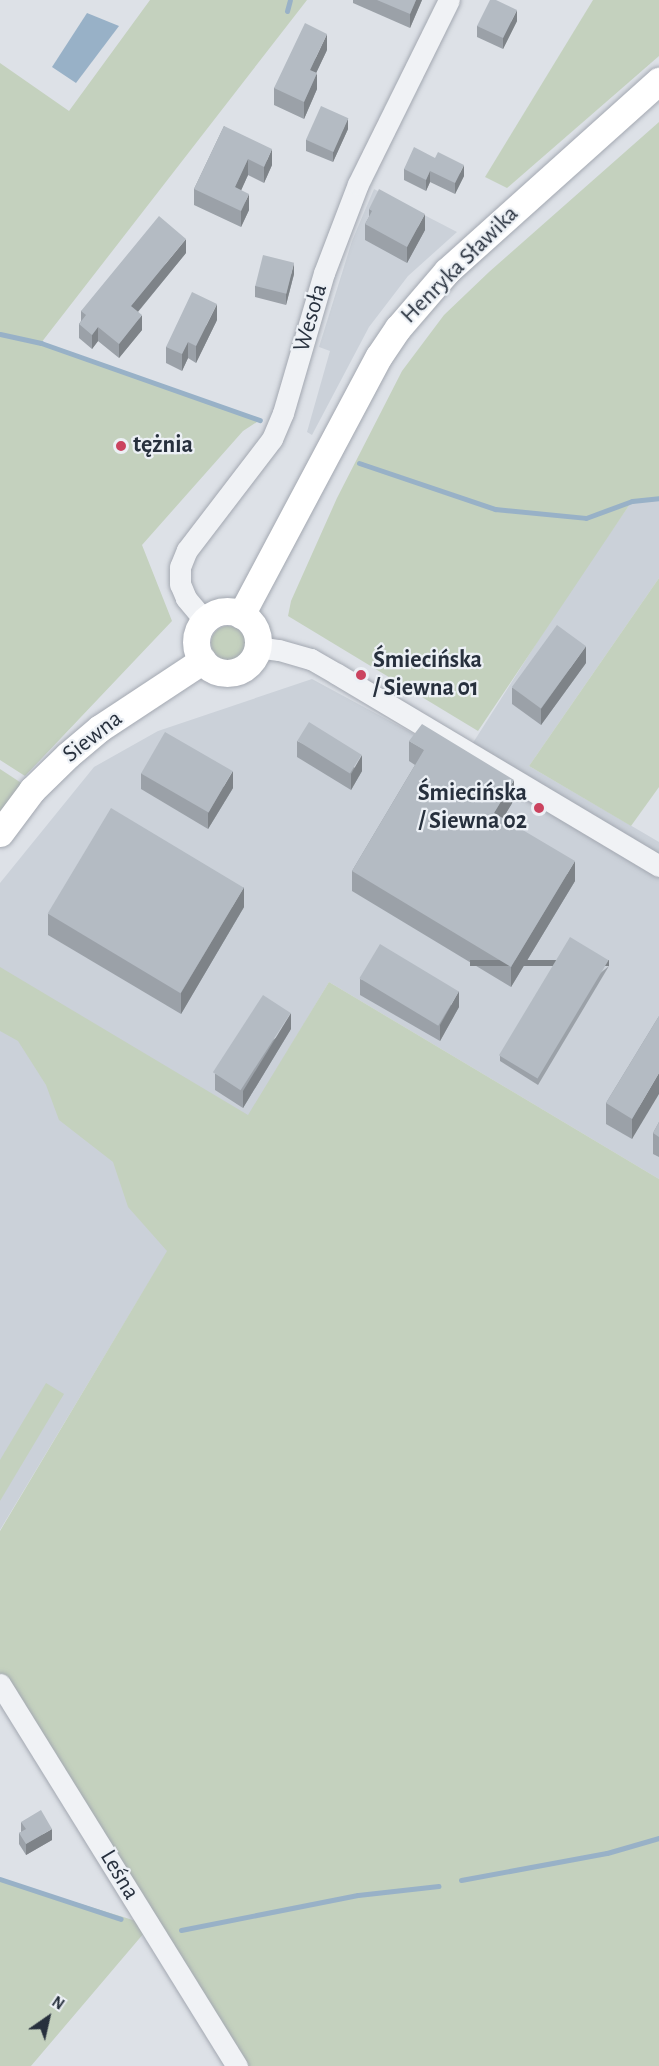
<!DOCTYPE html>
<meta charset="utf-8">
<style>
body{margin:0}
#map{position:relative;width:659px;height:2066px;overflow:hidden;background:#dde1e7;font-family:"Alegreya Sans",sans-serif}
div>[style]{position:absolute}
.built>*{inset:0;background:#cbd1d9}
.green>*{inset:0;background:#c4d1be}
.round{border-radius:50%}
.water>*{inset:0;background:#98b1c7}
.stream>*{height:5px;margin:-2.5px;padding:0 2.5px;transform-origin:2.5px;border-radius:2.5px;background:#98b1c7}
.roads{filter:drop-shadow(0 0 2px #a3a8b1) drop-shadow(0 0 2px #a3a8b1)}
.minor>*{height:21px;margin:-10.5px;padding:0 10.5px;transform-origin:10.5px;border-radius:10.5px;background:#f0f2f5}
.major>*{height:27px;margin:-13.5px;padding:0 13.5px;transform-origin:13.5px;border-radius:13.5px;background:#fff}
.major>.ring{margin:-13.5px;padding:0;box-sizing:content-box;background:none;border:27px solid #fff;border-radius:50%}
.wall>*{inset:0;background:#9ba1a8}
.shaded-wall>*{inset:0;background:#7e8388;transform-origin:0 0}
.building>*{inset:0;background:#b4bbc3;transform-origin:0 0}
.dots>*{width:16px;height:16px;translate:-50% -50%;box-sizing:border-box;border:3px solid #ecf0f5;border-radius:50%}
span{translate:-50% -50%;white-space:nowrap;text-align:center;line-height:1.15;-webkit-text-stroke:4.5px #ecf0f5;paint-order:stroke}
.street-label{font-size:24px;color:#27303d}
.poi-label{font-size:24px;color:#27303d;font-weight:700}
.left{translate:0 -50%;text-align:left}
.right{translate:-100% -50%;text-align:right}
.north{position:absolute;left:18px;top:1988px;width:60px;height:60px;-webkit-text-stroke:4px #ecf0f5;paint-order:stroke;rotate:34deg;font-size:16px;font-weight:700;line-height:24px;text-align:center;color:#27303d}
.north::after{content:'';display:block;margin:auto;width:21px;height:27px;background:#27303d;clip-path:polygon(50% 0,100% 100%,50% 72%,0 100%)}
</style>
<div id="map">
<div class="built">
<div style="clip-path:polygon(374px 189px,457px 232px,408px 276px,369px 327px,312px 435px,307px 432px,330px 351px,319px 347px,352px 241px)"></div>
<div style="clip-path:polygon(659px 499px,659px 578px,529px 766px,659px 842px,659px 1179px,329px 982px,0 1530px,0 883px,94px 767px,158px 731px,312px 679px,462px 760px,564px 600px,632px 501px)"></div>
</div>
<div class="green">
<div style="clip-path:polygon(150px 0,307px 0,41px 343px,260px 420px,243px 431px,142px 545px,172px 621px,25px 776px,0 760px,0 63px,69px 111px)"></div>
<div style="clip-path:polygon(593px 0,659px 0,659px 56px,507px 188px,485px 177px)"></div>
<div style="clip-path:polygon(659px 122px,659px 498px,632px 501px,478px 731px,288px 616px,291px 601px,337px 498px,402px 371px,444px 315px,489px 272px)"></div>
<div style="clip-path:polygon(659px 578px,659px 787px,631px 826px,529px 766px)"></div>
<div class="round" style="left:211px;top:626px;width:34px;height:34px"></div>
<div style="clip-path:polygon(0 769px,32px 790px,0 826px)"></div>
<div style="clip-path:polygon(0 967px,248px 1115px,329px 982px,659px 1179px,659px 2066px,237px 2066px,150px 1926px,31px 2066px,0 2066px,0 1879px,149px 1925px,0 1684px,0 1531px,167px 1251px,128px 1207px,113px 1162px,59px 1120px,46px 1085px,18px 1041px,0 1031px)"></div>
<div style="clip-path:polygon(46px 1383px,64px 1394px,0 1501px,0 1460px)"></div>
</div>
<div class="water">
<div style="clip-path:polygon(87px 13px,119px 26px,76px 83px,52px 67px)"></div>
</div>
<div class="stream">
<div style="left:287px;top:11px;width:11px;rotate:-75deg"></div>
<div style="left:0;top:334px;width:42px;rotate:12.4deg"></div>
<div style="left:41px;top:343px;width:232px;rotate:19.4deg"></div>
<div style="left:359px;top:463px;width:144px;rotate:18.7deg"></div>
<div style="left:495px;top:509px;width:91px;rotate:5.6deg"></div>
<div style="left:586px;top:518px;width:49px;rotate:-20.3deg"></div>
<div style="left:632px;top:501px;width:27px;rotate:-6deg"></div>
<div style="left:0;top:1879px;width:127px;rotate:18.3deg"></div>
<div style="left:461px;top:1880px;width:148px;rotate:-10.5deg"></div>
<div style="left:607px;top:1853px;width:54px;rotate:-16.1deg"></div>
<div style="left:181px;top:1930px;width:180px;rotate:-11.2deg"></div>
<div style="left:358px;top:1895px;width:81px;rotate:-6.4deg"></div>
</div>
<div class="roads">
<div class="minor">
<div style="left:205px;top:621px;width:30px;rotate:-130deg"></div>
<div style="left:186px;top:598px;width:15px;rotate:-113deg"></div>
<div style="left:180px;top:584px;width:17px;rotate:-90deg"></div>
<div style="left:180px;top:567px;width:18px;rotate:-68deg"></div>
<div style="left:187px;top:550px;width:140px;rotate:-52.6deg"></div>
<div style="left:272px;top:439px;width:28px;rotate:-67deg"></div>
<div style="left:283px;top:413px;width:146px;rotate:-73.7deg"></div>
<div style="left:324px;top:273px;width:95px;rotate:-69.1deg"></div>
<div style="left:358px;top:184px;width:205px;rotate:-63.7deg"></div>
<div style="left:257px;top:647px;width:22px;rotate:8deg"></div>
<div style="left:279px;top:650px;width:33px;rotate:16deg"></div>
<div style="left:311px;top:659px;width:30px;rotate:30deg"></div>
<div style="left:337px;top:674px;width:375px;rotate:30.8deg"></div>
<div style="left:0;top:1684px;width:450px;rotate:58.2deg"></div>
</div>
<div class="major">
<div class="ring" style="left:196px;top:611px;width:35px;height:35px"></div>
<div style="left:241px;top:615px;width:293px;rotate:-62deg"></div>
<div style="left:379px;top:356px;width:34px;rotate:-56deg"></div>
<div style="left:398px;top:328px;width:75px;rotate:-49.3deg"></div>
<div style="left:447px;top:271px;width:285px;rotate:-41.9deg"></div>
<div style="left:0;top:833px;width:54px;rotate:-53.3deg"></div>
<div style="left:32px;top:790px;width:50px;rotate:-44.2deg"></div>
<div style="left:68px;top:755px;width:42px;rotate:-40.2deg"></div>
<div style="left:100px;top:728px;width:123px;rotate:-33.4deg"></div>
</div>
</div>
<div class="wall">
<div style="clip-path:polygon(353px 0,422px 0,410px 28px,353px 3px)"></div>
<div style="clip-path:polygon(517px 21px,503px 49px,477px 37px,477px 26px)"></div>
<div style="clip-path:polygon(327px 50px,316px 73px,317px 89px,304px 119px,274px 105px,274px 88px)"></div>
<div style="clip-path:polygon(224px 126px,272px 165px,264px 183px,248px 175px,241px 190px,249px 210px,241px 227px,194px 205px,194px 189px)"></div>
<div style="clip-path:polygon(348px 129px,333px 162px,306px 151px,306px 140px)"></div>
<div style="clip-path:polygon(435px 158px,464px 176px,455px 194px,430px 182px,426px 191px,404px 180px,404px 169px)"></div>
<div style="clip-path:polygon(369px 209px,425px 230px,407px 263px,365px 240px,365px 224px,369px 217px)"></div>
<div style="clip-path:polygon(186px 253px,138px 312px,142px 330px,119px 358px,98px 341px,92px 349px,79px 338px,79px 324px,81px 321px,81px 311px)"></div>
<div style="clip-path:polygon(294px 274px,286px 305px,255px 297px,255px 286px)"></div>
<div style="clip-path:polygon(217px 320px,196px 363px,188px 358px,182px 371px,166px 363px,166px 347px)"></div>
<div style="clip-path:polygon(586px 663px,541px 725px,512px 704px,512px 688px)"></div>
<div style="clip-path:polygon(297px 741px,362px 771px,351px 790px,297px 757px)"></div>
<div style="clip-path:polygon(409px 741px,514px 800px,503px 818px,575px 881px,511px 987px,352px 891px,352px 871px,415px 765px,409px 761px)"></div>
<div style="clip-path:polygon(141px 773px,233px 788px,208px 829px,141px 789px)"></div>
<div style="clip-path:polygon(244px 907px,181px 1014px,48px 935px,48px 914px)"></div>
<div style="clip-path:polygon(609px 966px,538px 1085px,500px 1061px,500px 1056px)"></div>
<div style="clip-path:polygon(360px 979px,459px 1007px,440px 1041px,360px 995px)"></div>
<div style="clip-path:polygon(659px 1016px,632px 1139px,606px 1124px,606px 1103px)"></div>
<div style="clip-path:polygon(291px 1029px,243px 1108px,215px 1090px,215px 1074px)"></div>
<div style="clip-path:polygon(659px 1122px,659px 1157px,653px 1154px,653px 1133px)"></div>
<div style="clip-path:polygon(21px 1822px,52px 1840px,26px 1855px,19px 1844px,19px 1833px,21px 1832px)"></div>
</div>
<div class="shaded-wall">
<div style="clip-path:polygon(416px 0,422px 0,410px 28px,410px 14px)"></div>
<div style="clip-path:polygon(517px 10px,517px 21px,503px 49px,503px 38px)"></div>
<div style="clip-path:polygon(327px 34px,327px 50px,310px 86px,310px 70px)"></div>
<div style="clip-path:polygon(317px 73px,317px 89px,304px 119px,304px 102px)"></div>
<div style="clip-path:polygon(348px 118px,348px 129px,333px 162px,333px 151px)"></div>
<div style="clip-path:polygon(272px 149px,272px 165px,264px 183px,264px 167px)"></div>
<div style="clip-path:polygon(248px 159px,248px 175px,235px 204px,235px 187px)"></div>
<div style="clip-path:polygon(464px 165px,464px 176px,455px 194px,455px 183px)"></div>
<div style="clip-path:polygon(430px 171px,430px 182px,426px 191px,426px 180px)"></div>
<div style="clip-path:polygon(249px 194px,249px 210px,241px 227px,241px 211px)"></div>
<div style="clip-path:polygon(425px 214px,425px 230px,407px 263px,407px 247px)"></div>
<div style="clip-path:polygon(186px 239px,186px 253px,131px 320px,131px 306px)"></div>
<div style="clip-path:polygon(294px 263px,294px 274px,286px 305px,286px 294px)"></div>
<div style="clip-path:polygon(217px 304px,217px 320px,196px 363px,196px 346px)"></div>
<div style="clip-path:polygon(142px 315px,142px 330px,119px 358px,119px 344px)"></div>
<div style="clip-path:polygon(98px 327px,98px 341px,92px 349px,92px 335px)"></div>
<div style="clip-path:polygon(188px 342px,188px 358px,182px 371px,182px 354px)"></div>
<div style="clip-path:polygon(586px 646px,586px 663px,541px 725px,541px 709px)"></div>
<div style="clip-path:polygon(362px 755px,362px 771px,351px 790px,351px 774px)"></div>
<div style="clip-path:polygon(233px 771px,233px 788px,208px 829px,208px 813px)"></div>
<div style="clip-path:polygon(514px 780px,514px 800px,494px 833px,494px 813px)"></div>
<div style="clip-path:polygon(575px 861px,575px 881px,511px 987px,511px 967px)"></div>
<div style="clip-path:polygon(244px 887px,244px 907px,181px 1014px,181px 993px)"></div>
<div style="left:609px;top:960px;width:6px;height:139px;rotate:90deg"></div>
<div style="clip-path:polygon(459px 991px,459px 1007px,440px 1041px,440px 1025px)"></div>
<div style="clip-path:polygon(291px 1013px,291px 1029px,243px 1108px,243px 1091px)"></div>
<div style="clip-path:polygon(659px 1073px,659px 1094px,632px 1139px,632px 1119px)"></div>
<div style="clip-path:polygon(52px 1829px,52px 1840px,26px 1855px,26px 1844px)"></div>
</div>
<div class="building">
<div style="clip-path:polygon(377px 0,416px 0,410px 14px)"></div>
<div style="clip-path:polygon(490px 0,496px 0,517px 10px,503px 38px,477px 26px)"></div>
<div style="clip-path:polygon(305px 23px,327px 34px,310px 70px,317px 73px,304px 102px,274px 88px)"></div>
<div style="left:321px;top:106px;width:30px;height:37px;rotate:24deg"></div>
<div style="clip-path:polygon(224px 126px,272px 149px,264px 167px,248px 159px,235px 187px,249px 194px,241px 211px,194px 189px)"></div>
<div style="clip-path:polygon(414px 147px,435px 158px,438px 152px,464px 165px,455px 183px,430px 171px,426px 180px,404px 169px)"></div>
<div style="clip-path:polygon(379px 189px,425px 214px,407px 247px,365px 224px,372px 211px,369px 209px)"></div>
<div style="clip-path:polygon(159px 216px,186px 239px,131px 306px,142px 315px,119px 344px,98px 327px,92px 335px,79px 324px,86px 315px,81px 311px)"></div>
<div style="left:263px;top:255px;width:32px;height:32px;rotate:14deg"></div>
<div style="clip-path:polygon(192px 292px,217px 304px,196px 346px,188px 342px,182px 354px,166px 347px)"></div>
<div style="left:557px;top:625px;width:36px;height:77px;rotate:36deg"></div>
<div style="left:309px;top:722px;width:62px;height:22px;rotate:32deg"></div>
<div style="clip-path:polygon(422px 724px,514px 780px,494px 813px,575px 861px,511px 967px,352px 871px,424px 750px,409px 741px)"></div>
<div style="left:165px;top:732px;width:78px;height:48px;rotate:30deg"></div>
<div style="left:111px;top:808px;width:155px;height:123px;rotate:31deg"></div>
<div style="left:570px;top:937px;width:45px;height:138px;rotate:31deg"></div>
<div style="left:380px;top:944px;width:92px;height:40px;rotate:31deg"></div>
<div style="left:263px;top:995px;width:33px;height:92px;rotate:33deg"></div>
<div style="clip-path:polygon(659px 1016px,659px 1073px,632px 1119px,606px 1103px)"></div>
<div style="clip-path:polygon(659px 1122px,659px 1137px,653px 1133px)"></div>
<div style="clip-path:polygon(41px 1810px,52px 1829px,26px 1844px,19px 1833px,26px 1829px,21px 1822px)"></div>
</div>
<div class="dots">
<div style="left:121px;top:446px;background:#cb435f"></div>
<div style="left:361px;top:675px;background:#cb435f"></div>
<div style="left:539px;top:808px;background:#cb435f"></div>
</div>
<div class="street-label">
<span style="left:460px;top:265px;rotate:-45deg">Henryka Sławika</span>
<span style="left:311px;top:318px;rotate:-74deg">Wesoła</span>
<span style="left:93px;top:737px;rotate:-38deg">Siewna</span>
<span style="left:119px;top:1875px;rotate:59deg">Leśna</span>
</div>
<div class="poi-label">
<span class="left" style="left:133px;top:446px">tężnia</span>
<span class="left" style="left:373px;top:675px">Śmiecińska<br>/ Siewna 01</span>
<span class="right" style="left:527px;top:808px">Śmiecińska<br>/ Siewna 02</span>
</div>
<div class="north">N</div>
</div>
